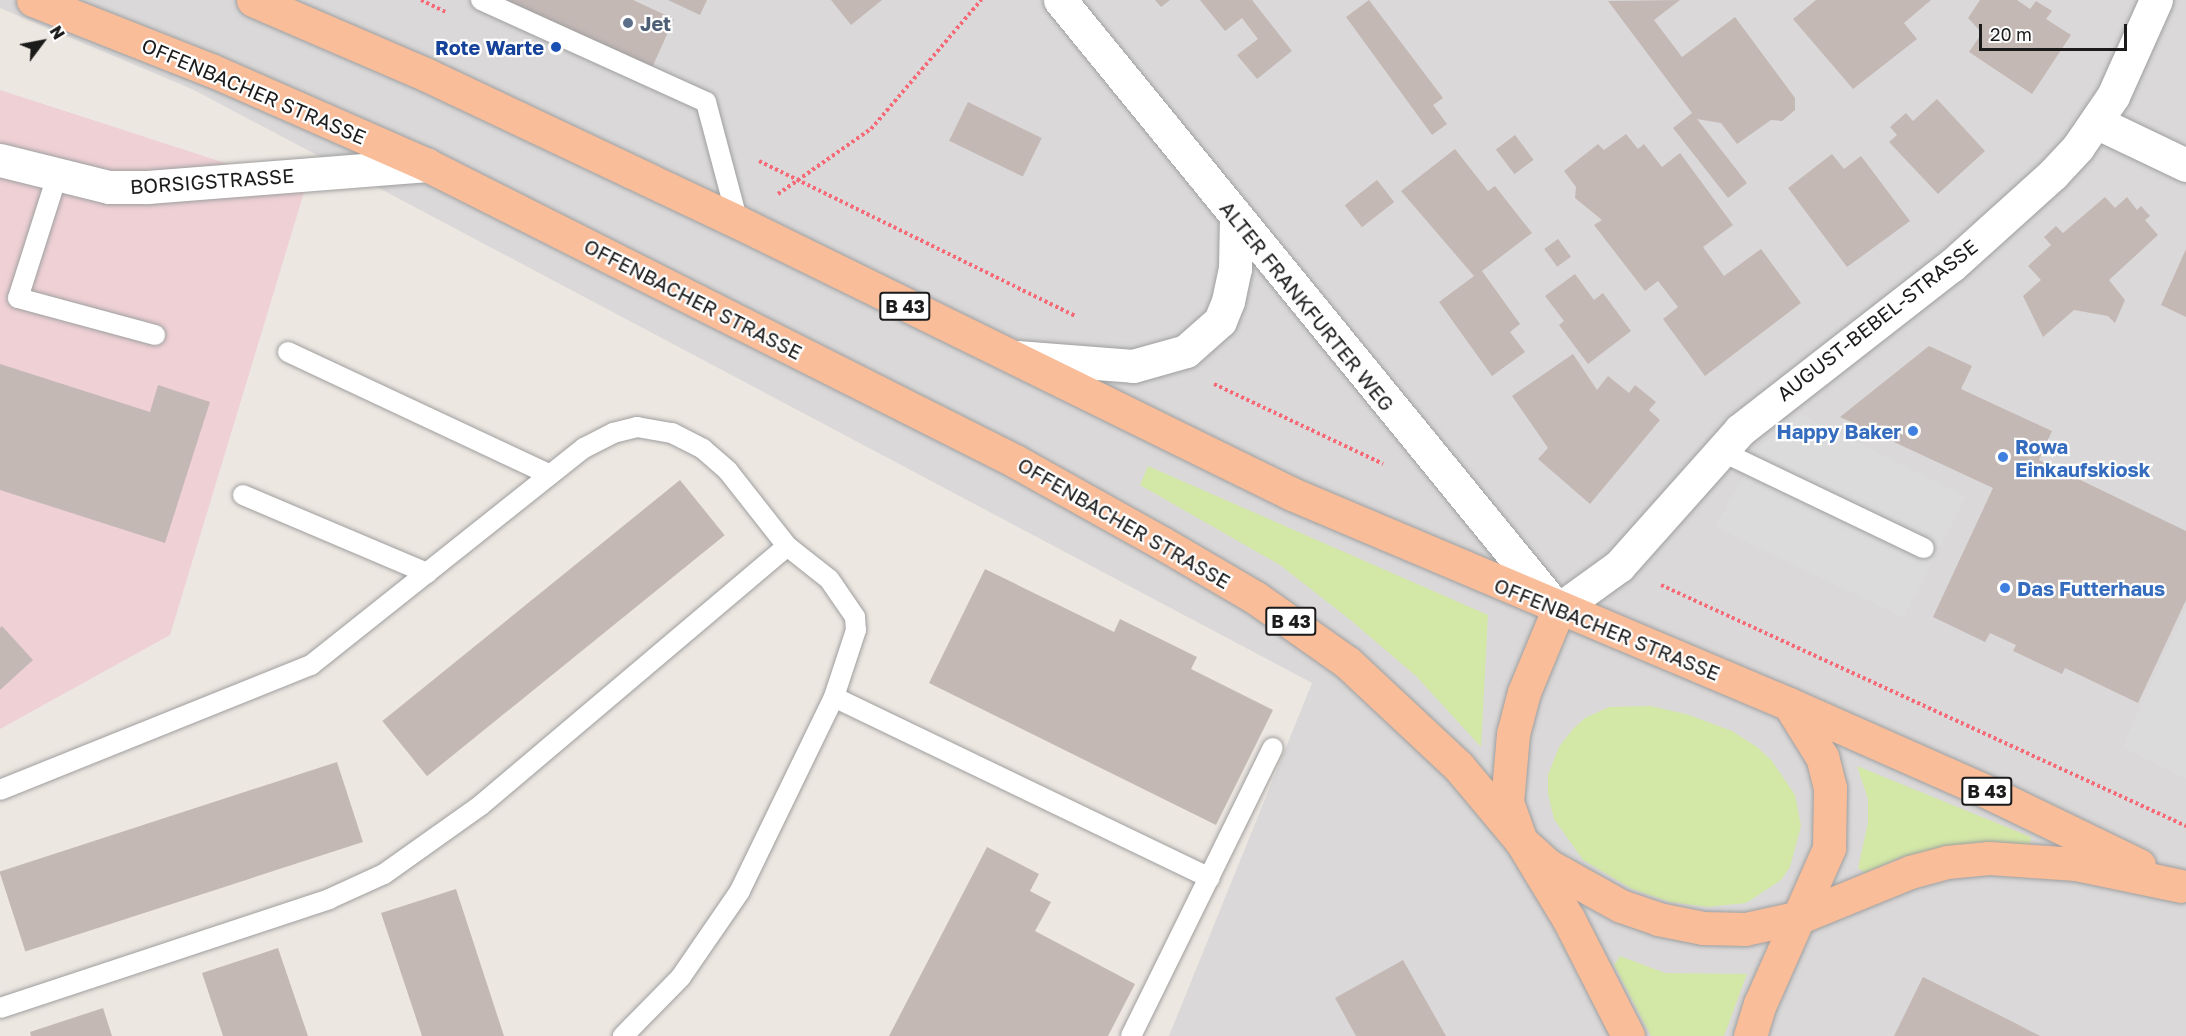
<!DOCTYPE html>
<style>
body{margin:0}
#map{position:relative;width:2186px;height:1036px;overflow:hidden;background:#ede7e1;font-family:"Golos Text",sans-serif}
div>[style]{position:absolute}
.residential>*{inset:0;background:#dad8d9}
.commercial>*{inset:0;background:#eed0d5}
.grass>*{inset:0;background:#d3e7a7}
.parking>*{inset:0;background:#dbdbdb}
.building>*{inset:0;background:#c4b8b5;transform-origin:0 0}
.path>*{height:4px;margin-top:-2px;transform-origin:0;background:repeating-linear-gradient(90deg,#f66976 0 3px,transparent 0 6px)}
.roads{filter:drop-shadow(0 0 2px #9f9f9f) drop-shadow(0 0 2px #9f9f9f)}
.lane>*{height:20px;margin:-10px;padding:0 10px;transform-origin:10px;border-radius:10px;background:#fff}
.street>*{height:33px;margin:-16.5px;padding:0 16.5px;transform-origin:16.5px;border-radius:16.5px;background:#fff}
.primary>*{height:33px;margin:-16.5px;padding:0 16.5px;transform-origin:16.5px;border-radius:16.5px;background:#f9bd9a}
.dots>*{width:16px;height:16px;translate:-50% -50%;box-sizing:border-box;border:3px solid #fff;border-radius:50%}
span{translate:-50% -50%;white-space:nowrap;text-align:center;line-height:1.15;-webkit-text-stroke:4.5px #fff;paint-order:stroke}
.shield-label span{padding:2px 4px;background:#fff;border:2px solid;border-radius:4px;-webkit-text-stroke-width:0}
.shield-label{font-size:18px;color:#1b1b1b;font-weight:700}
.service-label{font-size:20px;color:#4e5e75;font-weight:700}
.left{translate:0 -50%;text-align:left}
.transit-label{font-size:20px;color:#164399;font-weight:700}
.right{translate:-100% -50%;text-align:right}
.street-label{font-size:20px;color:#1b1b1b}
.shop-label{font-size:20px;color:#366cbe;font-weight:700}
.north{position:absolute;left:12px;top:12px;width:60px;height:60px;-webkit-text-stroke:4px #fff;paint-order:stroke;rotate:58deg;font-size:16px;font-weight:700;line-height:24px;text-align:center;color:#1b1b1b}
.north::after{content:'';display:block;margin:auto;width:21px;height:27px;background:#1b1b1b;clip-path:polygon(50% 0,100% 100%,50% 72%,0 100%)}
.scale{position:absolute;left:1979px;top:24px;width:148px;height:27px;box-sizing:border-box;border:3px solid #1b1b1b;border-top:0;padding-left:8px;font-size:18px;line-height:21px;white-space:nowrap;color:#1b1b1b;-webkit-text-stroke:4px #fff;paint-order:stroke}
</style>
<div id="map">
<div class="residential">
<div style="clip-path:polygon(0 0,2186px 0,2186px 1036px,1169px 1036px,1312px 683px,194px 90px,0 8px)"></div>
</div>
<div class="commercial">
<div style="clip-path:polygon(0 90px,305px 189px,170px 635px,0 729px)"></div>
</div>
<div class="grass">
<div style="clip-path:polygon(1148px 466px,1488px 615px,1481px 747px,1416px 676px,1348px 618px,1280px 565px,1140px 485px)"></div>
<div style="clip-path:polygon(1650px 706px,1686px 714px,1732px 731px,1757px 747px,1772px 761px,1795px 795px,1801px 826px,1790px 867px,1781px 880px,1746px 903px,1707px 907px,1670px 902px,1632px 889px,1583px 860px,1554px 819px,1548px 794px,1548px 775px,1559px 747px,1573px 729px,1585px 718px,1609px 707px)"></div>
<div style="clip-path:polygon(1857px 766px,2031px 837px,2030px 846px,1938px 849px,1899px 858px,1865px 873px,1858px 868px,1868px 823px,1868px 799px)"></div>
<div style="clip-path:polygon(1620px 956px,1665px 973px,1747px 974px,1724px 1036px,1651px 1036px,1614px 965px)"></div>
</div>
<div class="parking">
<div style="clip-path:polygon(1800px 414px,1966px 496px,1904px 618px,1715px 527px,1760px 447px)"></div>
<div style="clip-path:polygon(2186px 608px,2186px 779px,2122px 747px)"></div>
</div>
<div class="building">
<div style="clip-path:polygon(495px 0,633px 0,674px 19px,650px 72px)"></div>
<div style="clip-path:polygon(668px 0,707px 0,700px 15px)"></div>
<div style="clip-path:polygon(831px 0,882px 0,851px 25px)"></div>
<div style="clip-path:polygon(1155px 0,1170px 0,1161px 7px)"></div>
<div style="clip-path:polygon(1200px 0,1252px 0,1292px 51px,1257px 79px,1237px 55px,1258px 39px,1242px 18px,1225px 31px)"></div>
<div style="clip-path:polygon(1369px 0,1443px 98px,1433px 105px,1447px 124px,1432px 135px,1346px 17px)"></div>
<div style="clip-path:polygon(1680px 0,1654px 20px,1682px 57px,1735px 17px,1795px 98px,1795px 110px,1782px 121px,1771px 120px,1737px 144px,1721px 123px,1697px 119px,1747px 183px,1728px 198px,1673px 128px,1692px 113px,1608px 1px)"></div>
<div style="clip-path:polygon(1816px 0,1931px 0,1904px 23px,1917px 39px,1853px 89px,1793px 19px)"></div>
<div style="clip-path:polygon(1980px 0,2017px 0,2030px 9px,2036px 1px,2052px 11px,2046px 19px,2071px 35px,2032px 94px,1969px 52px,1982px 33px,1968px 18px)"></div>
<div style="clip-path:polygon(1937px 99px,1985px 151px,1938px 194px,1889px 142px,1897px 135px,1890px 127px,1906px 113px,1913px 121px)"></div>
<div style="left:968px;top:102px;width:82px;height:43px;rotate:26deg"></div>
<div style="clip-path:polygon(1626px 134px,1638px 149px,1644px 144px,1662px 167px,1680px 153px,1733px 225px,1703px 247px,1724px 276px,1761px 249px,1801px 303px,1705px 376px,1663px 319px,1678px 307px,1658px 281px,1645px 291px,1594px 225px,1602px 220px,1575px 198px,1576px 187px,1564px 171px,1598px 144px,1604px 150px)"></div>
<div style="left:1515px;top:135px;width:31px;height:24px;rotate:53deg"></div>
<div style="clip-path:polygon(1455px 149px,1488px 191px,1495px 186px,1532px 233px,1482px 271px,1520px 324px,1510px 332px,1525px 352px,1492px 376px,1439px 302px,1474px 276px,1401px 191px)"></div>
<div style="clip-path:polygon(1832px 154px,1844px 169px,1861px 156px,1910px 221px,1847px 267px,1788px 188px)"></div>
<div style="left:1377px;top:180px;width:28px;height:41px;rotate:52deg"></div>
<div style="clip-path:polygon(2105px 197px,2115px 208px,2127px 197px,2137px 210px,2141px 206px,2150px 216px,2145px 220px,2158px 235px,2109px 280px,2125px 300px,2115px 323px,2108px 316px,2074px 310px,2043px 337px,2023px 296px,2041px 280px,2028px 266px,2051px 245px,2044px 237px,2056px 226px,2063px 233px)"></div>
<div style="left:1558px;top:239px;width:22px;height:17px;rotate:54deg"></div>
<div style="clip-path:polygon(2186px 249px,2186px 317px,2161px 305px)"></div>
<div style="clip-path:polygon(1575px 274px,1594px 300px,1603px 293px,1631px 331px,1588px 364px,1559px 325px,1564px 321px,1545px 296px)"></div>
<div style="clip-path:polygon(1929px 346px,1972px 366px,1961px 389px,2052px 431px,2039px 460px,2186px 531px,2186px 600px,2138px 703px,2065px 668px,2062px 674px,2013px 651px,2016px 645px,1990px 633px,1985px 642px,1933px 617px,1993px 488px,1840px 417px)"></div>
<div style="clip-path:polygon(1573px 354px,1597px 390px,1608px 376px,1629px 393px,1635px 385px,1656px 402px,1649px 410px,1660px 420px,1590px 504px,1538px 459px,1548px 448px,1512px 396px)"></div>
<div style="clip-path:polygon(0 364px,150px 412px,158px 385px,210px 402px,165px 543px,0 490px)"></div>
<div style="left:680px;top:480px;width:71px;height:383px;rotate:51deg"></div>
<div style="clip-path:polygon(985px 569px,1114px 632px,1120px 619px,1197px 657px,1191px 669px,1273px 710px,1216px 825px,929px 683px)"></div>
<div style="clip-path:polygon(2px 626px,33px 660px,0 690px,0 628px)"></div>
<div style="left:337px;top:762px;width:84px;height:355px;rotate:72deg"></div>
<div style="clip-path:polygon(987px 847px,1039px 874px,1030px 891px,1051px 902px,1035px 931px,1135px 984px,1108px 1036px,889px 1036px)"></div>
<div style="clip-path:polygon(456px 889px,504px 1036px,422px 1036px,381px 913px)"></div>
<div style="clip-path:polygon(278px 948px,308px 1036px,223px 1036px,202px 973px)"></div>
<div style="clip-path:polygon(1403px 960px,1446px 1036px,1356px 1036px,1335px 998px)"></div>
<div style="clip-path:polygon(1923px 977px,2013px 1022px,2040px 1036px,1894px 1036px)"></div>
<div style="clip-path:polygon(103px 1008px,112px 1036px,31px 1036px,30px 1032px)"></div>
</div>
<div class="path">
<div style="left:421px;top:0;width:28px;rotate:26deg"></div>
<div style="left:759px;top:161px;width:352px;rotate:26.1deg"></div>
<div style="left:778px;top:194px;width:113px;rotate:-35deg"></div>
<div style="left:871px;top:129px;width:170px;rotate:-49.5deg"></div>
<div style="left:1214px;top:384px;width:187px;rotate:25.3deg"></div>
<div style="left:1661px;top:585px;width:578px;rotate:24.66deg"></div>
</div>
<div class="roads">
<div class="lane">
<div style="left:481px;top:0;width:247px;rotate:24.4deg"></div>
<div style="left:706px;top:102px;width:124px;rotate:75.1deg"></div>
<div style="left:57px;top:176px;width:128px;rotate:107.7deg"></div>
<div style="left:18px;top:298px;width:142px;rotate:15.1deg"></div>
<div style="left:288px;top:352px;width:289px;rotate:25.1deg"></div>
<div style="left:1719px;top:450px;width:227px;rotate:25.6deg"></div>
<div style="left:243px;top:495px;width:200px;rotate:23deg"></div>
<div style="left:834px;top:697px;width:417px;rotate:25.7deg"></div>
<div style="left:0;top:790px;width:335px;rotate:-21.9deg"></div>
<div style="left:311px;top:665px;width:349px;rotate:-38.5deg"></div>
<div style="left:584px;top:448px;width:33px;rotate:-27deg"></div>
<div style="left:613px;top:433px;width:25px;rotate:-14deg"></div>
<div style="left:637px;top:427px;width:36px;rotate:10deg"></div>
<div style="left:672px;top:433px;width:35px;rotate:27deg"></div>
<div style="left:703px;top:449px;width:33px;rotate:41deg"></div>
<div style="left:728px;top:471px;width:95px;rotate:51.8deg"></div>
<div style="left:0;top:1008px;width:347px;rotate:-18.3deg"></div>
<div style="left:329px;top:899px;width:60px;rotate:-24.4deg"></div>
<div style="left:384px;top:874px;width:119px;rotate:-35.4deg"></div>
<div style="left:481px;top:805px;width:401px;rotate:-40.2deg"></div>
<div style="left:787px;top:546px;width:53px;rotate:38.2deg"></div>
<div style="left:829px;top:579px;width:46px;rotate:55.6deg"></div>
<div style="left:855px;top:617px;width:13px;rotate:86deg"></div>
<div style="left:856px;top:630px;width:71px;rotate:108.2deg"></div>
<div style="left:834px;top:697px;width:216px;rotate:115.9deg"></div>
<div style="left:740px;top:891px;width:104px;rotate:124.5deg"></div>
<div style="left:681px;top:977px;width:83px;rotate:134.5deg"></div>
<div style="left:1131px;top:1036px;width:321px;rotate:-63.8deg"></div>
</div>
<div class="street">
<div style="left:1060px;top:0;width:787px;rotate:50.77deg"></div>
<div style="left:1558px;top:610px;width:75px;rotate:-35.8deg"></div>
<div style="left:1619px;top:566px;width:182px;rotate:-48.3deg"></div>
<div style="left:1740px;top:430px;width:267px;rotate:-37.9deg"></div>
<div style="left:1951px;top:266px;width:137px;rotate:-42deg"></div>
<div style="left:2053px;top:174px;width:37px;rotate:-47deg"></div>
<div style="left:2078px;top:147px;width:62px;rotate:-55.5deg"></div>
<div style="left:2113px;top:96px;width:105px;rotate:-65.9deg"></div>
<div style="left:2096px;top:122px;width:100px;rotate:25.5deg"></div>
<div style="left:0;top:160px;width:112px;rotate:13.9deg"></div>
<div style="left:109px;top:187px;width:39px"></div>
<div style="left:148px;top:187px;width:280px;rotate:-4.5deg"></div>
<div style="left:1017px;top:357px;width:116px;rotate:4.4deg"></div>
<div style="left:1133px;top:366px;width:55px;rotate:-15.8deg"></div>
<div style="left:1186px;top:351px;width:45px;rotate:-41.4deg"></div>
<div style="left:1220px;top:321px;width:22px;rotate:-68deg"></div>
<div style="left:1228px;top:301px;width:33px;rotate:-78deg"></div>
<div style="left:1235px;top:269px;width:51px;rotate:-88.9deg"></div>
</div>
<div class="primary">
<div style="left:33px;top:0;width:191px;rotate:21.5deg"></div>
<div style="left:211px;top:70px;width:236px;rotate:23.7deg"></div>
<div style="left:427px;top:165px;width:658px;rotate:26.72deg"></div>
<div style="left:1015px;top:461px;width:168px;rotate:29.2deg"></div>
<div style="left:1162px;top:543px;width:109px;rotate:30.3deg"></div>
<div style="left:1256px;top:598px;width:113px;rotate:35.2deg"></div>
<div style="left:1348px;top:663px;width:152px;rotate:43.1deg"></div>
<div style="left:1459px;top:767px;width:97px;rotate:50deg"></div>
<div style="left:1521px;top:841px;width:38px;rotate:42deg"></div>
<div style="left:1549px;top:866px;width:82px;rotate:29.1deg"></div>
<div style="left:1621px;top:906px;width:39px;rotate:19deg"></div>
<div style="left:1658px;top:919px;width:46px;rotate:11.3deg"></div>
<div style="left:1703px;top:928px;width:42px;rotate:1.4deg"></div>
<div style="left:1745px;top:929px;width:56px;rotate:-12.3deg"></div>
<div style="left:1800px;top:917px;width:119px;rotate:-22.2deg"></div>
<div style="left:1910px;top:872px;width:38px;rotate:-15deg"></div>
<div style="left:1947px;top:862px;width:42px;rotate:-5.4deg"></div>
<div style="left:1989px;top:858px;width:87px;rotate:3.9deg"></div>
<div style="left:2076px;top:864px;width:107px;rotate:11.8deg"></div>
<div style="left:253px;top:0;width:189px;rotate:23.3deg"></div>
<div style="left:427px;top:75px;width:344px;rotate:25.3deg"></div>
<div style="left:738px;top:222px;width:617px;rotate:26.15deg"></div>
<div style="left:1292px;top:494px;width:540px;rotate:22.91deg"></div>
<div style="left:1789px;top:704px;width:224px;rotate:23.9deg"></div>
<div style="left:1994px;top:795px;width:161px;rotate:25.8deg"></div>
<div style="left:1558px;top:610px;width:89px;rotate:112.5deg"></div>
<div style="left:1524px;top:692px;width:43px;rotate:104.7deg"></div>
<div style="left:1513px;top:734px;width:68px;rotate:95deg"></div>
<div style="left:1507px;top:802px;width:41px;rotate:70.3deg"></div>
<div style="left:1521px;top:841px;width:92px;rotate:58.7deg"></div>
<div style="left:1569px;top:920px;width:130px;rotate:63deg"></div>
<div style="left:1750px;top:1036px;width:34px;rotate:-73deg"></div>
<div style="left:1760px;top:1004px;width:171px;rotate:-66.1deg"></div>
<div style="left:1829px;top:848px;width:60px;rotate:-89deg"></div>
<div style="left:1830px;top:788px;width:32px;rotate:-104deg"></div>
<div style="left:1822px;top:757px;width:62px;rotate:-121.9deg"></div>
</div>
</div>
<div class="dots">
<div style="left:628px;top:23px;background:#5c6f8a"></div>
<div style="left:556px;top:47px;background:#1a4fb4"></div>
<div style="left:1913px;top:431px;background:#3f7fe0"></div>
<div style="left:2003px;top:457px;background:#3f7fe0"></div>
<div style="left:2005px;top:588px;background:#3f7fe0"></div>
</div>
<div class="shield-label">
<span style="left:905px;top:306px">B 43</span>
<span style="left:1291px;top:621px">B 43</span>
<span style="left:1987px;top:791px">B 43</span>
</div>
<div class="service-label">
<span class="left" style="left:640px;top:23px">Jet</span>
</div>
<div class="transit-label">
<span class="right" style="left:544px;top:47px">Rote Warte</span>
</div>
<div class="street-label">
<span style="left:254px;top:91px;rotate:23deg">OFFENBACHER STRASSE</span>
<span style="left:212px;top:181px;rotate:-4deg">BORSIGSTRASSE</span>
<span style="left:693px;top:299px;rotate:27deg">OFFENBACHER STRASSE</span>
<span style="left:1307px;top:306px;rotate:51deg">ALTER FRANKFURTER WEG</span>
<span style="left:1877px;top:320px;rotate:-38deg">AUGUST-BEBEL-STRASSE</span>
<span style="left:1124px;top:523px;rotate:30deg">OFFENBACHER STRASSE</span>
<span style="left:1607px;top:629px;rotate:22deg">OFFENBACHER STRASSE</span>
</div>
<div class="shop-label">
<span class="right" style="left:1901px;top:431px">Happy Baker</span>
<span class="left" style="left:2015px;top:458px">Rowa<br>Einkaufskiosk</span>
<span class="left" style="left:2017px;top:588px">Das Futterhaus</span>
</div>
<div class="north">N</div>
<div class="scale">20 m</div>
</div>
